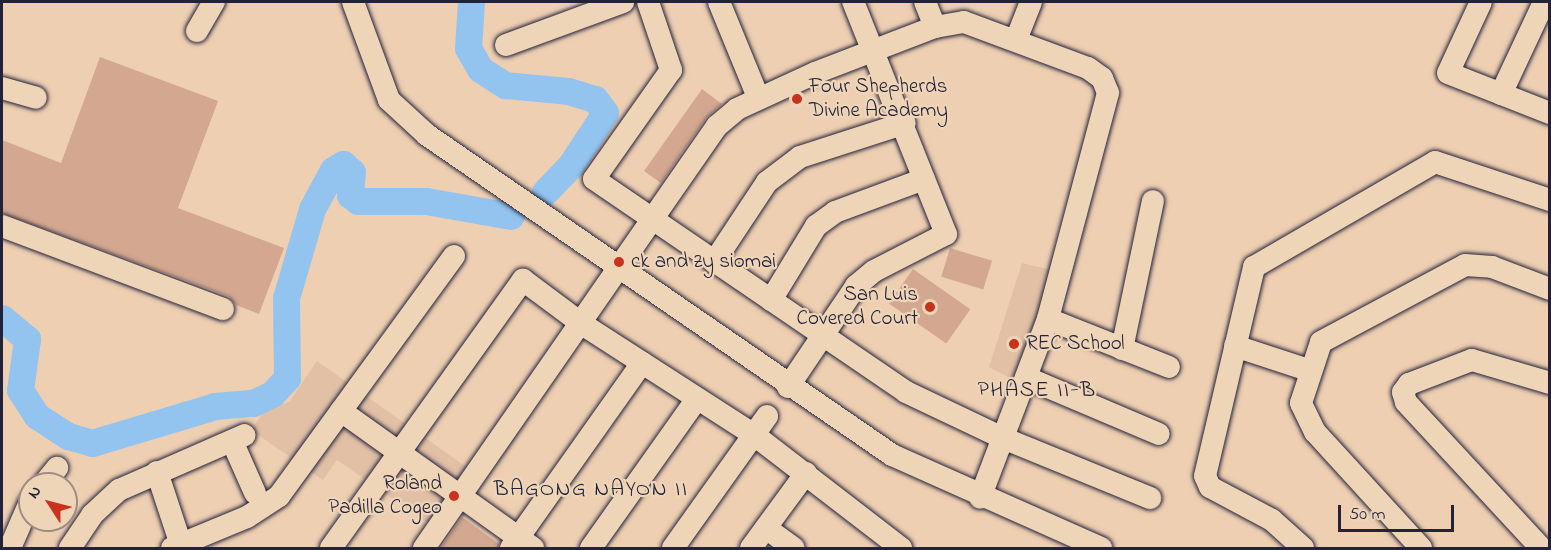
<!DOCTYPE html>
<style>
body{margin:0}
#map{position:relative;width:1551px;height:550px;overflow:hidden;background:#eecfb2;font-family:"Indie Flower",sans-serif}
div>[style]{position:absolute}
.built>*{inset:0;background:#e2c0a6}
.river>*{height:27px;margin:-13.5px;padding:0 13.5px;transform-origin:13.5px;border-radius:13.5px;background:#93c4ef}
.building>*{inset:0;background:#d3a790;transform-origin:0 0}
.roads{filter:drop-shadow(0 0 2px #22223b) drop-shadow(0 0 2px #22223b)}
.minor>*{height:22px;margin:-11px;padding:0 11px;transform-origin:11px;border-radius:11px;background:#efd5b7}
.dots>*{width:16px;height:16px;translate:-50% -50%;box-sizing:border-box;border:3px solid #efd5b7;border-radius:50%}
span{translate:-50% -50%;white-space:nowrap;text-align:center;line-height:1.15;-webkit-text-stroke:4.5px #efd5b7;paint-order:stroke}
.poi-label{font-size:21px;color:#22223b}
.left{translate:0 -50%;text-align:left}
.right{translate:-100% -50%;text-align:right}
.neighbourhood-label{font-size:22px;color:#22223b;letter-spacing:1.5px}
.frame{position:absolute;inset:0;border:3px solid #22223b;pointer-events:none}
.north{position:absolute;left:18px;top:472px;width:60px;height:60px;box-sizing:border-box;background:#efd5b7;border:2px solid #9d8d85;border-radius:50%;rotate:306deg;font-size:16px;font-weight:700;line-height:24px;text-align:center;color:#22223b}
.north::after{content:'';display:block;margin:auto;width:21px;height:27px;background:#c8321e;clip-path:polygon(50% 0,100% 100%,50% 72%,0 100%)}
.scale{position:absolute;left:1338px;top:505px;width:116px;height:27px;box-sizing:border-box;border:3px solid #22223b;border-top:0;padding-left:8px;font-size:18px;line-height:21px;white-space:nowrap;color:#22223b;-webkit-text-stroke:4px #efd5b7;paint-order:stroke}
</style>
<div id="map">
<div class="built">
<div style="clip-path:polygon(1022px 263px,1056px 271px,1016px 381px,989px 367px)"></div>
<div style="clip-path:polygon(317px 361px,469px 469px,429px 524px,337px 460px,323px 480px,251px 430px,262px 414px,290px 401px)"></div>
</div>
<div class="river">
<div style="left:471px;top:2px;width:46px;rotate:93.7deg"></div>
<div style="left:468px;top:48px;width:24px;rotate:60deg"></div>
<div style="left:480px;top:69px;width:30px;rotate:33deg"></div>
<div style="left:505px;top:85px;width:63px;rotate:5.4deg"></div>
<div style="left:568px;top:91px;width:28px;rotate:17deg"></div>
<div style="left:595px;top:99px;width:17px;rotate:54deg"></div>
<div style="left:605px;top:113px;width:64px;rotate:123.4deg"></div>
<div style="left:570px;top:166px;width:36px;rotate:134deg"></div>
<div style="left:2px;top:318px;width:33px;rotate:40deg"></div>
<div style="left:27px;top:339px;width:51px;rotate:97.8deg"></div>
<div style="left:20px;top:390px;width:31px;rotate:57deg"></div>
<div style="left:37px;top:416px;width:37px;rotate:33deg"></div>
<div style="left:68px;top:436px;width:25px;rotate:16deg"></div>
<div style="left:92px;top:443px;width:128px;rotate:-16.7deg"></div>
<div style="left:215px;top:406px;width:38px;rotate:-5deg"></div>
<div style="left:253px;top:403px;width:21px;rotate:-25deg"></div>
<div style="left:272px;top:394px;width:22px;rotate:-47deg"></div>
<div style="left:287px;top:378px;width:80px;rotate:-90.7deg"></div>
<div style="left:286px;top:298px;width:93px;rotate:-73.7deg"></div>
<div style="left:312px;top:209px;width:44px;rotate:-61.7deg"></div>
<div style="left:333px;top:170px;width:12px;rotate:-31deg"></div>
<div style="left:343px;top:164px;width:12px;rotate:42deg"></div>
<div style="left:352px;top:172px;width:23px;rotate:95deg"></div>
<div style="left:350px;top:195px;width:10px;rotate:37deg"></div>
<div style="left:358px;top:201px;width:68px"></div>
<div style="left:426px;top:201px;width:86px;rotate:10deg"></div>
</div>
<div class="building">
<div style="clip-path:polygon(100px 57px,218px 101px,178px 208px,284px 248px,259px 314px,236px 305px,228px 296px,2px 213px,2px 140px,61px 163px)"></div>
<div style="clip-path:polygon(702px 89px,722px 104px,706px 118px,661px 183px,644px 171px)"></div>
<div style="left:950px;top:248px;width:44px;height:30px;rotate:17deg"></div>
<div style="left:913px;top:269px;width:70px;height:42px;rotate:35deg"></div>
<div style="clip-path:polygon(462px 517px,499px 544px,498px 549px,440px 549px)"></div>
</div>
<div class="roads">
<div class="minor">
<div style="left:353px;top:2px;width:104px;rotate:69.8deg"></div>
<div style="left:389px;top:100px;width:52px;rotate:42.6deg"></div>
<div style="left:427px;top:135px;width:564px;rotate:34.53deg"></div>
<div style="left:892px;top:455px;width:229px;rotate:24deg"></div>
<div style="left:648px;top:2px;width:72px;rotate:71.3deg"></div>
<div style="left:671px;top:70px;width:133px;rotate:125.2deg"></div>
<div style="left:594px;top:179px;width:378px;rotate:34.3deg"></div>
<div style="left:906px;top:392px;width:107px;rotate:25.4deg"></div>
<div style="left:1003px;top:438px;width:159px;rotate:22.2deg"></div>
<div style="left:719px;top:2px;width:103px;rotate:67.7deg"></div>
<div style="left:925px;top:2px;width:27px;rotate:68deg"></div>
<div style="left:1481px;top:2px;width:78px;rotate:114.9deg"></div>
<div style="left:1448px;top:73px;width:110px;rotate:21.4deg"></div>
<div style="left:197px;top:31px;width:34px;rotate:-60deg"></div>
<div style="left:1016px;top:40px;width:41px;rotate:-68.5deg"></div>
<div style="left:506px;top:45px;width:125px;rotate:-20.2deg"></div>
<div style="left:2px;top:88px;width:35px;rotate:16deg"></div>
<div style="left:1501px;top:94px;width:102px;rotate:-64.9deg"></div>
<div style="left:2px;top:226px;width:236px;rotate:20.6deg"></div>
<div style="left:714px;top:262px;width:96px;rotate:-56.5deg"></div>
<div style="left:767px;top:182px;width:41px;rotate:-37.1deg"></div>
<div style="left:800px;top:157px;width:110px;rotate:-17.9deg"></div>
<div style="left:771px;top:300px;width:87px;rotate:-58.7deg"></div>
<div style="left:816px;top:226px;width:24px;rotate:-36deg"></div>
<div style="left:835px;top:212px;width:95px;rotate:-20.3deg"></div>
<div style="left:1048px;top:319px;width:130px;rotate:21.6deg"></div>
<div style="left:1235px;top:346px;width:77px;rotate:18.2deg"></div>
<div style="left:1122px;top:349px;width:151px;rotate:-78.2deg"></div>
<div style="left:1027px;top:378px;width:143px;rotate:23deg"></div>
<div style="left:788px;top:387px;width:122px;rotate:-56deg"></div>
<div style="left:856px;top:286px;width:23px;rotate:-40deg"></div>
<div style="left:874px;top:271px;width:81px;rotate:-27.2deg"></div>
<div style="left:946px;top:234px;width:250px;rotate:-111.8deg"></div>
<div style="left:341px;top:411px;width:236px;rotate:35.5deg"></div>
<div style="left:232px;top:441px;width:57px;rotate:66.1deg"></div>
<div style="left:157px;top:472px;width:80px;rotate:71.8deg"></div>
<div style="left:44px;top:484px;width:21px;rotate:-51deg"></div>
<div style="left:766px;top:528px;width:34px;rotate:36deg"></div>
<div style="left:10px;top:548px;width:50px;rotate:-66.5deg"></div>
<div style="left:70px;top:548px;width:40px;rotate:-56deg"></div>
<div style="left:92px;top:515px;width:37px;rotate:-43deg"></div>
<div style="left:119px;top:490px;width:137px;rotate:-23.6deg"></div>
<div style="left:172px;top:548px;width:81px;rotate:-22.5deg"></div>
<div style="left:247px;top:517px;width:38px;rotate:-33deg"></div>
<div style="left:279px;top:496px;width:297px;rotate:-53.9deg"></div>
<div style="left:331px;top:548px;width:330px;rotate:-54.4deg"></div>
<div style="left:523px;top:280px;width:74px;rotate:36.7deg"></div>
<div style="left:582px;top:324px;width:203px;rotate:32.8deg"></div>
<div style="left:753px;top:434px;width:187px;rotate:37.6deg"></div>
<div style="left:424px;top:548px;width:514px;rotate:-55.23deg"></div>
<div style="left:717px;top:126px;width:26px;rotate:-40deg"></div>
<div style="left:737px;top:109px;width:86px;rotate:-24.8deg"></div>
<div style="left:815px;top:73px;width:129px;rotate:-21deg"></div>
<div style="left:935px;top:27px;width:29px;rotate:-10deg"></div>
<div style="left:964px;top:22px;width:132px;rotate:20.4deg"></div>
<div style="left:1088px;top:68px;width:17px;rotate:36deg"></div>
<div style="left:1102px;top:78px;width:16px;rotate:68deg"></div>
<div style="left:1108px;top:93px;width:234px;rotate:104.9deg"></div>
<div style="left:1048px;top:319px;width:191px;rotate:110.8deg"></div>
<div style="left:511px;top:548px;width:227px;rotate:-54.7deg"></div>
<div style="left:591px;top:548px;width:181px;rotate:-54.6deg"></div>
<div style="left:673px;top:548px;width:162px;rotate:-54.5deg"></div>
<div style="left:751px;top:548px;width:93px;rotate:-53.7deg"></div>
<div style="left:1303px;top:548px;width:42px;rotate:-137.9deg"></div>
<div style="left:1272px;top:520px;width:70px;rotate:-152deg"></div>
<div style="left:1210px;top:487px;width:12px;rotate:-114deg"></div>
<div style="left:1205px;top:476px;width:215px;rotate:-76.8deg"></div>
<div style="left:1254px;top:267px;width:209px;rotate:-30.1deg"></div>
<div style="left:1435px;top:162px;width:121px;rotate:18.3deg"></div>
<div style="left:1421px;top:548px;width:157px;rotate:-132.4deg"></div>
<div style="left:1315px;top:432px;width:32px;rotate:-116deg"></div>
<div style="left:1301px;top:403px;width:64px;rotate:-71.8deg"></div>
<div style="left:1321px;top:342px;width:163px;rotate:-28.1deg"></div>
<div style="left:1465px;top:265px;width:27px;rotate:4deg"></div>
<div style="left:1492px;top:267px;width:62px;rotate:20.8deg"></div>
<div style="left:1541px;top:548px;width:199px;rotate:-132.8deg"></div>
<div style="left:1406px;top:402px;width:10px;rotate:-107deg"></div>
<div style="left:1403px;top:392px;width:10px;rotate:-53deg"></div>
<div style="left:1409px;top:384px;width:67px;rotate:-20.9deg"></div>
<div style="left:1472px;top:360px;width:81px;rotate:16.4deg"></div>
</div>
</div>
<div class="dots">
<div style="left:797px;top:99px;background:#c8321e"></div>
<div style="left:619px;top:262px;background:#c8321e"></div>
<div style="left:930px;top:307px;background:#c8321e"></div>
<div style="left:1014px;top:344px;background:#c8321e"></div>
<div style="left:454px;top:496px;background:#c8321e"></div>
</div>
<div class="poi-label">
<span class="left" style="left:809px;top:99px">Four Shepherds<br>Divine Academy</span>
<span class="left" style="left:631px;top:262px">ck and zy siomai</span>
<span class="right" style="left:918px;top:307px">San Luis<br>Covered Court</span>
<span class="left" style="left:1026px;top:344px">REC School</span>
<span class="right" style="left:442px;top:496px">Roland<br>Padilla Cogeo</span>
</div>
<div class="neighbourhood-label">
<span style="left:1037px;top:392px">PHASE II-B</span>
<span style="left:591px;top:491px">BAGONG NAYON II</span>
</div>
<div class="frame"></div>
<div class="north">N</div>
<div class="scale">50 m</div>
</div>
